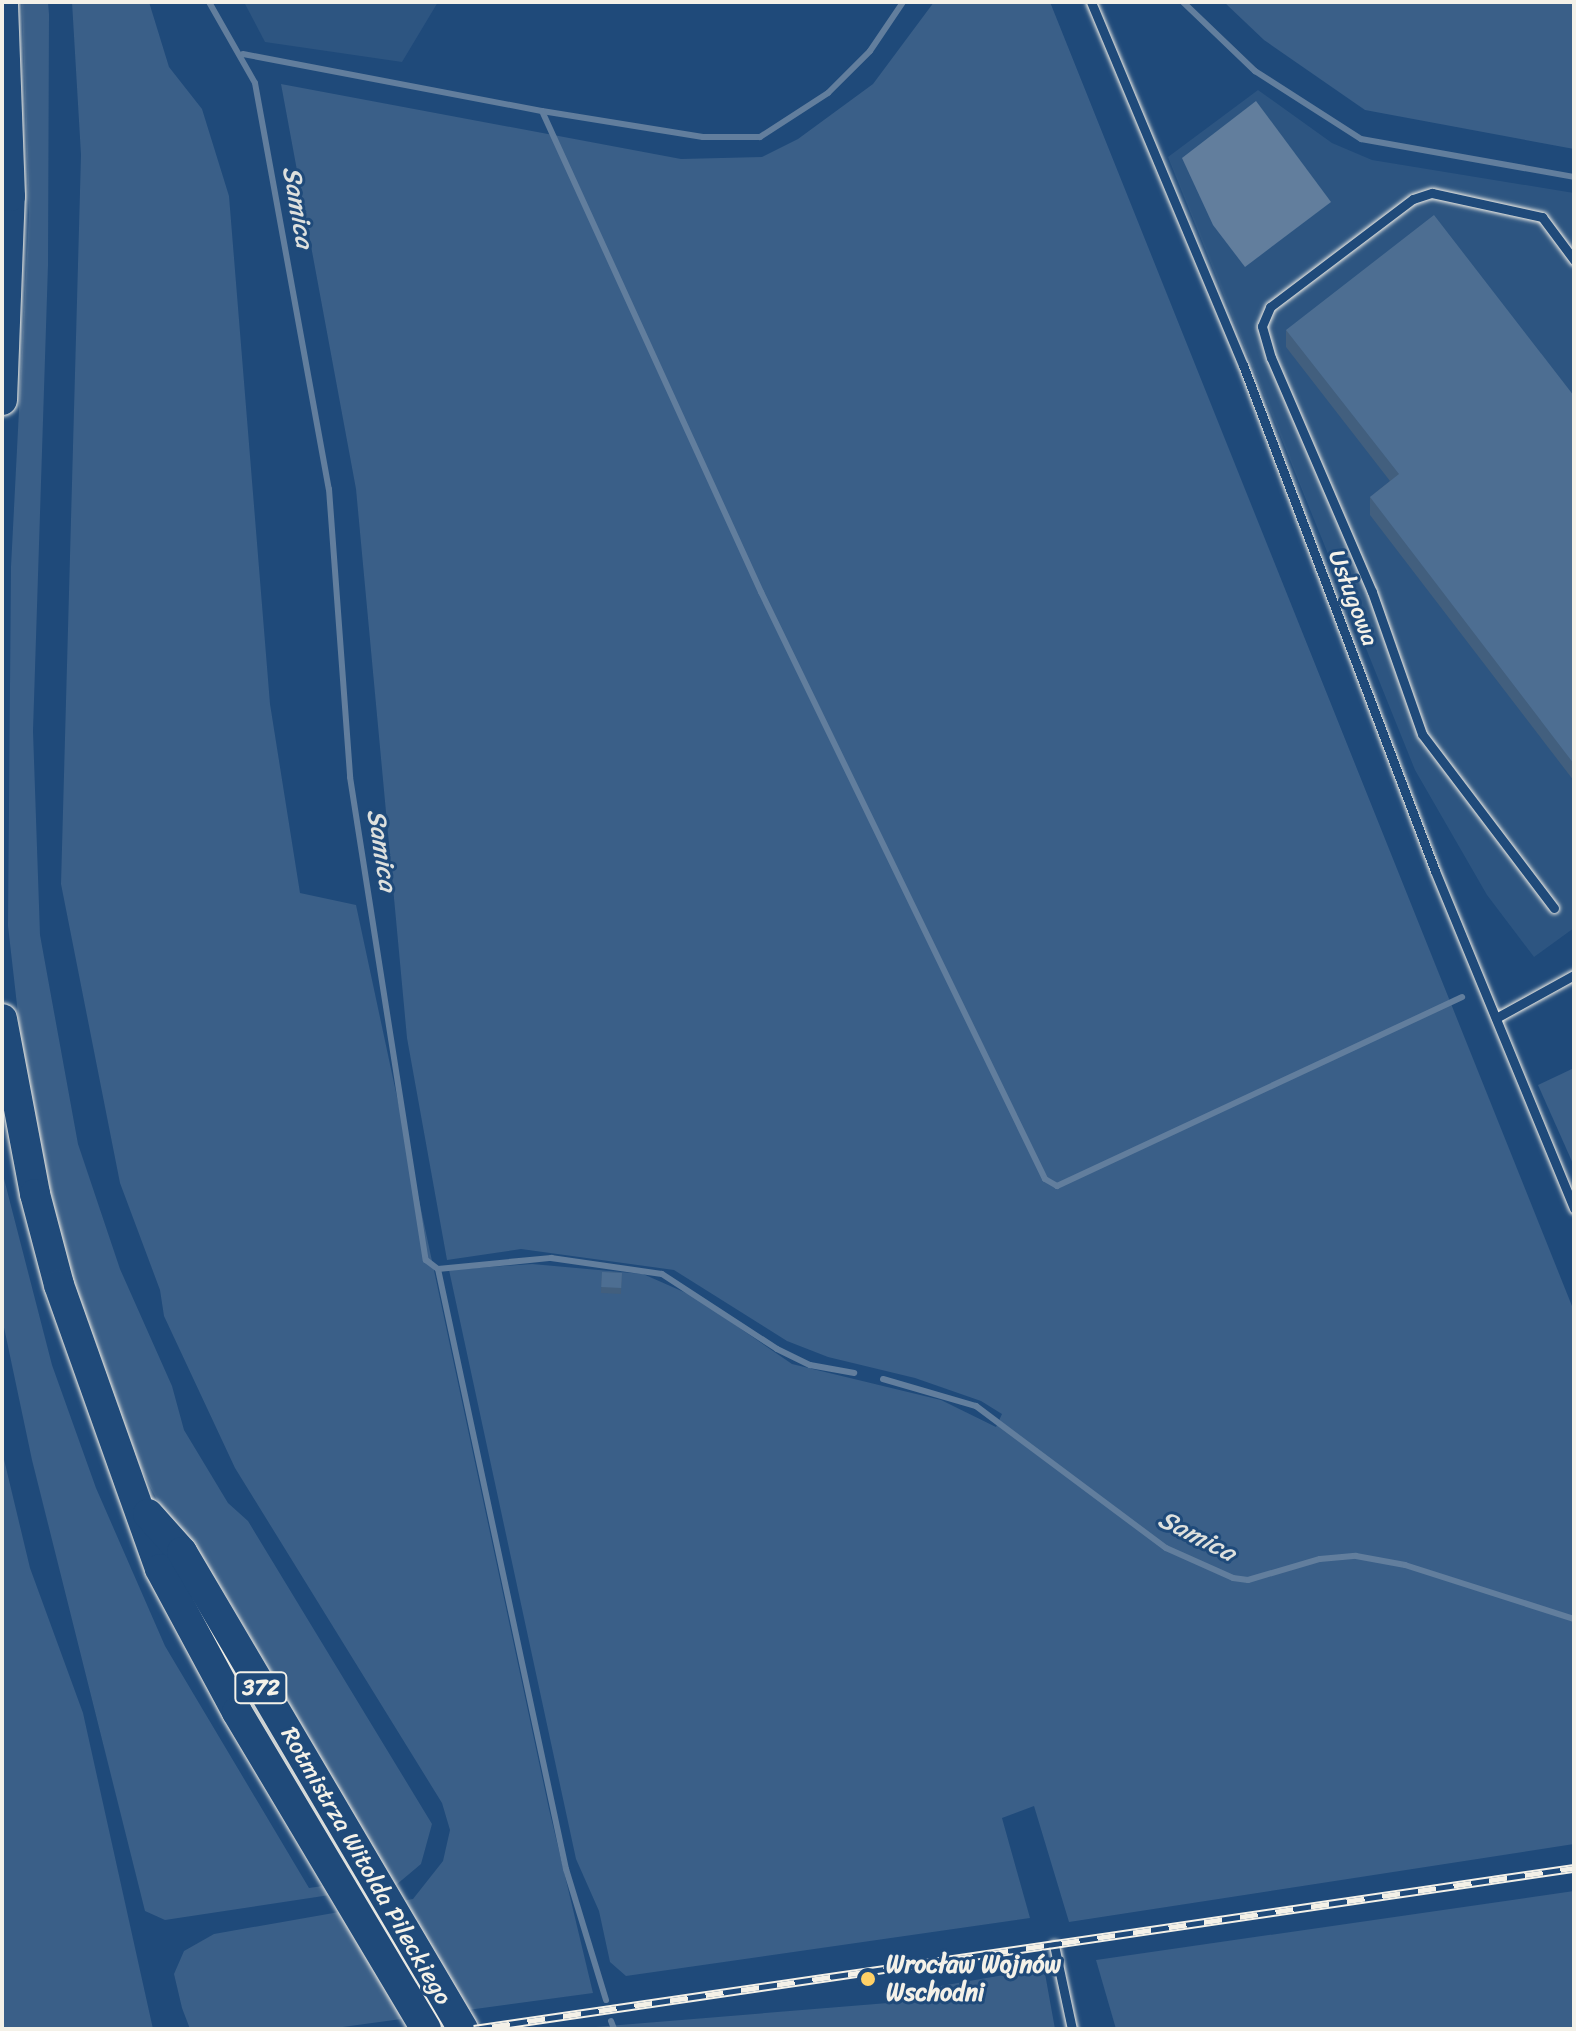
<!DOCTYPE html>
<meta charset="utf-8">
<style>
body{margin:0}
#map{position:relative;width:1576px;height:2031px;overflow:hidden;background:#1f4a7a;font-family:Sriracha,sans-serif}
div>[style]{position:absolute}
.built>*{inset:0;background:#2d5581}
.green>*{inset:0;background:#3a5f88}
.water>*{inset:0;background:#627e9d}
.stream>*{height:6px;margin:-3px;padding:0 3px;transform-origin:3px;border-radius:3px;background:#627e9d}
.roads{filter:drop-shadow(0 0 2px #f4f1e8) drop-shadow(0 0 2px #f4f1e8)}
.service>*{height:9px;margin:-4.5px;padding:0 4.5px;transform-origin:4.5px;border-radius:4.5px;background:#1f4a7a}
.primary>*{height:30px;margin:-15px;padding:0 15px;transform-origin:15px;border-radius:15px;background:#1f4a7a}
.rail>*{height:9px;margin-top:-4.5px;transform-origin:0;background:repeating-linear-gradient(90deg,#1f4a7a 0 18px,#f4f1e8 0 36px);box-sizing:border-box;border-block:2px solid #f4f1e8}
.wall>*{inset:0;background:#425f7e;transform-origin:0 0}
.building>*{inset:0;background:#4d6e92;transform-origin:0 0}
.dots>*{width:22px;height:22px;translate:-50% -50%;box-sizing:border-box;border:4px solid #1f4a7a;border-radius:50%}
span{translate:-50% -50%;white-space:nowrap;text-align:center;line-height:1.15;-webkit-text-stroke:6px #1f4a7a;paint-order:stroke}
.shield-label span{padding:2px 6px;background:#1f4a7a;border:2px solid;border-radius:6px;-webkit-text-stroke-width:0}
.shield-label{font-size:22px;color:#f4f1e8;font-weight:700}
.street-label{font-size:24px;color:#f4f1e8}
.poi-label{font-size:24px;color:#f4f1e8;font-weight:700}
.left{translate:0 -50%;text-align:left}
.water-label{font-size:26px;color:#dee0dd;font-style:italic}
.frame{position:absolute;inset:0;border:4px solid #f4f1e8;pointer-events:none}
</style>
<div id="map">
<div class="built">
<div style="clip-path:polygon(244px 2px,438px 2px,402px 62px,265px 42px)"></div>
<div style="clip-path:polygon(1258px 90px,1332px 143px,1372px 160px,1574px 193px,1574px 928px,1534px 957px,1487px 895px,1415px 770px,1168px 157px)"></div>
</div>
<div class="green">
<div style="clip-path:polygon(22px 2px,48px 2px,49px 14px,48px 265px,33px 731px,40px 935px,78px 1144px,120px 1269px,172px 1386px,184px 1430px,228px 1503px,248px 1521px,432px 1824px,421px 1864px,396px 1885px,165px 1920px,145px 1911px,32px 1460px,2px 1318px,2px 1171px,52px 1365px,96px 1488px,165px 1646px,309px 1888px,390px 1876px,223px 1590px,156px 1498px,114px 1416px,74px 1294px,26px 1084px,8px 926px,11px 567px,29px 214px)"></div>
<div style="clip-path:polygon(72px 2px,149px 2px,169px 67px,202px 109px,229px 196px,270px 704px,300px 893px,356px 905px,549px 1809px,593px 1993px,328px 2029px,190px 2029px,182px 2008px,174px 1974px,184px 1951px,214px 1934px,413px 1899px,443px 1861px,450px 1830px,442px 1803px,235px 1468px,164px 1316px,160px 1290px,120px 1183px,61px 884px,81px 155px)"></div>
<div style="clip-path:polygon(934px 2px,1050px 2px,1574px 1311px,1574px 1844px,1069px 1922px,1034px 1806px,1002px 1818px,1030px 1918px,626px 1976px,610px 1962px,599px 1911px,576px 1859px,449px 1270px,532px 1264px,643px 1274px,693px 1296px,792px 1364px,941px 1400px,996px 1427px,1002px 1414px,981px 1401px,915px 1378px,828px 1357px,787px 1341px,674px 1270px,521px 1249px,447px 1260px,407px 1038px,356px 489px,281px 84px,681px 159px,762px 157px,798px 139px,873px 84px)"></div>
<div style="clip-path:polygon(1224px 2px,1574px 2px,1574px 149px,1365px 110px,1264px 40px)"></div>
<div style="clip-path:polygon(1574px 1068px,1574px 1166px,1538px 1085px)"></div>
<div style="clip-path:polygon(2px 1451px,30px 1568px,83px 1713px,153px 2029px,2px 2029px)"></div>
<div style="clip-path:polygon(1574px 1891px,1574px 2029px,1116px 2029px,1096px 1960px)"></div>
<div style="clip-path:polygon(1044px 1968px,1055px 2029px,571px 2029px,937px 1999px,935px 1987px)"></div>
</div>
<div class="water">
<div style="clip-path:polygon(1256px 101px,1331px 202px,1245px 267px,1213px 225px,1182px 158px)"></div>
</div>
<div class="stream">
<div style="left:209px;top:2px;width:93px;rotate:60.4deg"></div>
<div style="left:255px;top:83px;width:413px;rotate:79.7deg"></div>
<div style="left:329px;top:489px;width:289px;rotate:85.8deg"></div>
<div style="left:350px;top:777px;width:489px;rotate:81.1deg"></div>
<div style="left:426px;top:1260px;width:15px;rotate:37deg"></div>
<div style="left:438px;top:1269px;width:114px;rotate:-5.6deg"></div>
<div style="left:551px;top:1258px;width:112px;rotate:8.2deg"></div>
<div style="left:662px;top:1274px;width:137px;rotate:33.1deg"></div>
<div style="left:777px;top:1349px;width:37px;rotate:26deg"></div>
<div style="left:810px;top:1365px;width:45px;rotate:10.3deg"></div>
<div style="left:1183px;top:2px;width:100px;rotate:43.8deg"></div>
<div style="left:1255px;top:71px;width:126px;rotate:32.7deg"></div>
<div style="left:1361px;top:139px;width:216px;rotate:10.1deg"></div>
<div style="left:243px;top:54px;width:304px;rotate:10.8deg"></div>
<div style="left:542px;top:111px;width:163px;rotate:9.2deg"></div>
<div style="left:703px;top:137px;width:57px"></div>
<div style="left:760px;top:137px;width:81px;rotate:-32.9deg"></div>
<div style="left:828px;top:93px;width:59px;rotate:-45deg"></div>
<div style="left:870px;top:51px;width:59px;rotate:-56deg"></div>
<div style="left:542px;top:111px;width:529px;rotate:65.52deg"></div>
<div style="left:761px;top:592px;width:652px;rotate:64.18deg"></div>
<div style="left:1045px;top:1179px;width:14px;rotate:30deg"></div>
<div style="left:1057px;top:1186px;width:447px;rotate:-25deg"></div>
<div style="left:438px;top:1269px;width:614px;rotate:77.96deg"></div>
<div style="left:566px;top:1869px;width:137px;rotate:73deg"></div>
<div style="left:883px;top:1379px;width:97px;rotate:16.2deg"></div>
<div style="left:976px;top:1406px;width:237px;rotate:36.8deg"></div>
<div style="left:1166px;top:1548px;width:73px;rotate:24.1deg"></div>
<div style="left:1233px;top:1578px;width:15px;rotate:8deg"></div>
<div style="left:1248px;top:1580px;width:75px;rotate:-16.3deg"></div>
<div style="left:1320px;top:1559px;width:36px;rotate:-5deg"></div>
<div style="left:1356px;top:1556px;width:50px;rotate:10.4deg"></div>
<div style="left:1405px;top:1565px;width:177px;rotate:17.7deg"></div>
<div style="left:611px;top:2021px;width:9px;rotate:69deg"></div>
</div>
<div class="roads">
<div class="service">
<div style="left:1091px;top:2px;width:394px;rotate:67.3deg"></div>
<div style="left:1243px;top:365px;width:541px;rotate:69.22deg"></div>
<div style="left:1435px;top:871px;width:365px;rotate:67.6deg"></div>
<div style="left:1554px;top:908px;width:218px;rotate:-127.2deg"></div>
<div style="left:1422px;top:734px;width:151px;rotate:-109.4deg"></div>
<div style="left:1372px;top:592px;width:255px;rotate:-113.3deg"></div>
<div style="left:1271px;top:358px;width:33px;rotate:-106deg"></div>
<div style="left:1262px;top:326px;width:21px;rotate:-67deg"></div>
<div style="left:1270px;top:307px;width:179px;rotate:-37.1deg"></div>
<div style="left:1413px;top:199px;width:20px;rotate:-18deg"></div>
<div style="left:1432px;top:193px;width:113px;rotate:12.3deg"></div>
<div style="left:1542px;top:217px;width:54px;rotate:53.3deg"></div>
<div style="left:1496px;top:1018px;width:89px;rotate:-28.9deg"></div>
<div style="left:1054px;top:1945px;width:86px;rotate:77.9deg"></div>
</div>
<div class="primary">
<div style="left:2px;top:400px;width:204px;rotate:-87.8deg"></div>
<div style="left:10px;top:196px;width:194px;rotate:-92.1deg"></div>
<div style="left:2px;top:1019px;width:178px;rotate:79.3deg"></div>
<div style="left:35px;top:1194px;width:94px;rotate:75.2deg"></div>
<div style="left:59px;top:1285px;width:301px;rotate:70.4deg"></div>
<div style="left:160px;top:1569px;width:162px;rotate:61.7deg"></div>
<div style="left:237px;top:1712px;width:369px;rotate:59.2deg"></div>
<div style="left:148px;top:1514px;width:51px;rotate:48.2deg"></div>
<div style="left:182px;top:1552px;width:554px;rotate:59.5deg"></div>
</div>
</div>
<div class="rail">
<div style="left:474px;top:2029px;width:1112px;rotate:-8.33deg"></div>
</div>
<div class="wall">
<div style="clip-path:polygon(1286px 330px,1574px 396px,1574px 781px,1370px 515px,1370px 497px,1390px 481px,1286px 347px)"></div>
<div style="left:602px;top:1272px;width:20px;height:21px;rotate:3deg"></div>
</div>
<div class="building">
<div style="clip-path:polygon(1434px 215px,1574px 396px,1574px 764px,1370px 497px,1399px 474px,1286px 330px)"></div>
<div style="left:602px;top:1272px;width:20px;height:15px;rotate:3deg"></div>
</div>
<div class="dots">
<div style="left:868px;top:1979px;background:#ffd166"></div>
</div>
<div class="shield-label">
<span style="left:261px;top:1688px">372</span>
</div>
<div class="street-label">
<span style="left:1353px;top:598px;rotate:69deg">Usługowa</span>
<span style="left:366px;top:1866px;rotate:60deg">Rotmistrza Witolda Pileckiego</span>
</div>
<div class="poi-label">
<span class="left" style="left:886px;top:1979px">Wrocław Wojnów<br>Wschodni</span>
</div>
<div class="water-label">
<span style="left:298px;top:207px;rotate:80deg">Samica</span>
<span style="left:382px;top:850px;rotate:81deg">Samica</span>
<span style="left:1197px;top:1536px;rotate:27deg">Samica</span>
</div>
<div class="frame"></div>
</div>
